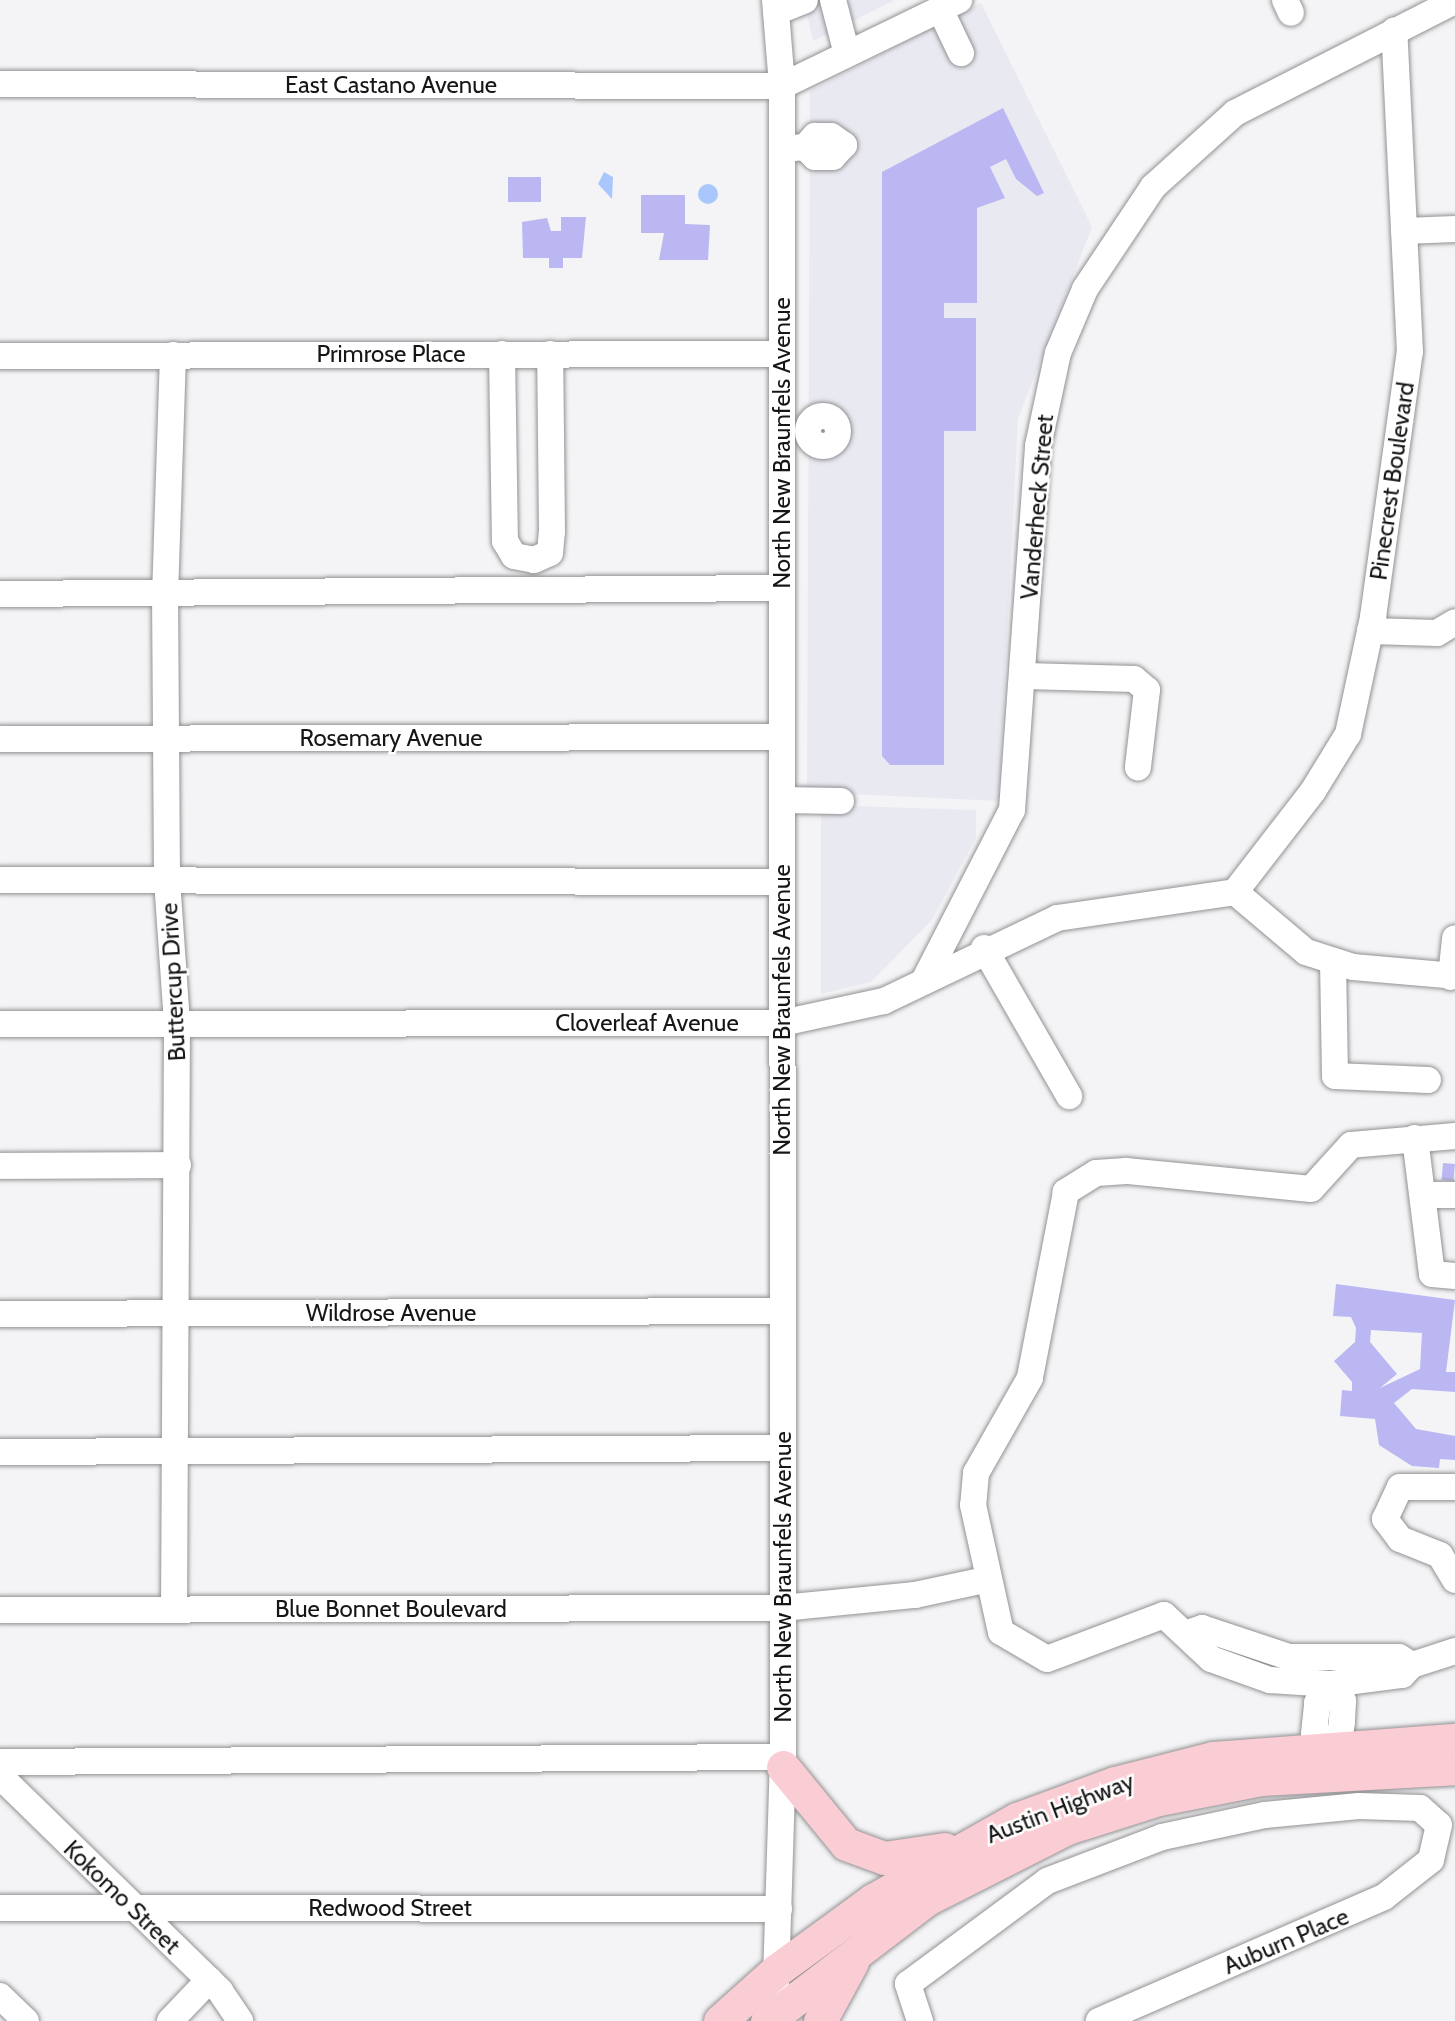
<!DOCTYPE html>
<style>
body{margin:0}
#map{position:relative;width:1455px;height:2021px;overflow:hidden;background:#f4f4f6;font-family:Cabin,sans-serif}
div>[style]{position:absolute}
.built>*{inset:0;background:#e9e9f2}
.water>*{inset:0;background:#a9c7fd}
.round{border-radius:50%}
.building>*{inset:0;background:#bab7f3;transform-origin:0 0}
.roads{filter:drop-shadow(0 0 2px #929294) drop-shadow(0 0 2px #929294)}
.minor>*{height:26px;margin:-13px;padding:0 13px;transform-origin:13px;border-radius:13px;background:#fff}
.minor>.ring{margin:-13px;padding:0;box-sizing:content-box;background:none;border:26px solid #fff;border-radius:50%}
.major>*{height:33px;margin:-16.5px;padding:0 16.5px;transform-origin:16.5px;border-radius:16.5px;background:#faccd3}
span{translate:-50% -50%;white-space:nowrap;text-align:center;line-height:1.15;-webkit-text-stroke:5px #fff;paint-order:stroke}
.street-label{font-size:24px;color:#161617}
</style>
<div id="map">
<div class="built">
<div style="clip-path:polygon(804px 0,895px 0,813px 41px)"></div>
<div style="clip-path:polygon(981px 3px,1092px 227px,1018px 419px,999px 801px,807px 792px,810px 91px)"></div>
<div style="clip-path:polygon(821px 805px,976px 810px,976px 838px,932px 920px,871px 982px,821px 994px)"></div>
</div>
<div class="water">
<div style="clip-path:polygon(604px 172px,613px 177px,612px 199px,598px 184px)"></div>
<div class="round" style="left:698px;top:184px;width:20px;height:20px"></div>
</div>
<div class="building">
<div style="clip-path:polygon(1003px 108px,1044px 193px,1037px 196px,1016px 179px,1006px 159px,990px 167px,1005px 198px,977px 208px,977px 303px,944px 303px,944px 318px,976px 318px,976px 431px,944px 431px,944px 765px,890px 765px,882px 756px,882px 172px)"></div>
<div style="left:508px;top:177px;width:33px;height:25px"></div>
<div style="clip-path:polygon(641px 195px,685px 195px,685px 224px,710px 225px,708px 260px,659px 260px,664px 233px,641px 233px)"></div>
<div style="clip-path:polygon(561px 217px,586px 217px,582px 258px,563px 258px,563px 268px,549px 268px,549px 258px,523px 258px,522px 222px,547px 218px,551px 231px,561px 231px)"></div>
<div style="left:1443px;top:1163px;width:12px;height:17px;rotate:5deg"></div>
<div style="clip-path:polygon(evenodd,1336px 1284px,1455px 1300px,1446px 1372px,1455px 1372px,1455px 1392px,1412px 1389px,1394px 1403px,1416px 1429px,1455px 1436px,1455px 1460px,1440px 1459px,1439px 1468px,1412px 1466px,1379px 1445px,1375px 1419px,1340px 1416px,1342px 1390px,1352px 1391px,1352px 1382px,1334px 1361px,1355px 1342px,1356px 1328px,1351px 1317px,1333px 1316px,1336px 1284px,1371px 1330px,1422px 1333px,1420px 1369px,1380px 1388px,1397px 1374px,1370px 1342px,1371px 1330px)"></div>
</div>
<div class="roads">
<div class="minor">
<div style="left:775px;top:0;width:86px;rotate:85.3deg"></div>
<div style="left:782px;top:86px;width:1671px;rotate:89.97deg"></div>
<div style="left:783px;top:1757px;width:227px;rotate:91.8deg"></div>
<div style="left:833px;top:0;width:56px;rotate:75.5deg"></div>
<div style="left:1285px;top:0;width:14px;rotate:65deg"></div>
<div style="left:940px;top:9px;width:49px;rotate:64.5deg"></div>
<div style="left:776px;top:12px;width:31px;rotate:-22deg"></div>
<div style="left:0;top:84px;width:782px;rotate:0.15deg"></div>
<div style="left:782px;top:86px;width:197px;rotate:-25.9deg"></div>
<div style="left:782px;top:149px;width:23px;rotate:-5deg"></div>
<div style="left:805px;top:147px;width:15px;rotate:-48deg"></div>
<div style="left:815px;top:136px;width:16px"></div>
<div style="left:831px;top:136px;width:16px;rotate:35deg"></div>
<div style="left:844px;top:145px;width:16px;rotate:133deg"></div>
<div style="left:833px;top:157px;width:18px;rotate:180deg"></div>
<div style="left:815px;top:157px;width:14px;rotate:-135deg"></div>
<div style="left:1404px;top:231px;width:51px;rotate:-2.2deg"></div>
<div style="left:502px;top:354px;width:187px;rotate:89.1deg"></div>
<div style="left:505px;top:541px;width:17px;rotate:59deg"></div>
<div style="left:514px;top:556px;width:20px;rotate:11deg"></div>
<div style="left:534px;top:560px;width:17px;rotate:-24deg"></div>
<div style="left:550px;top:553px;width:21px;rotate:-85deg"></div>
<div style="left:552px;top:532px;width:178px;rotate:-90.6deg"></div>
<div style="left:173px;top:355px;width:236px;rotate:91.9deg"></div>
<div style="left:165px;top:591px;width:289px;rotate:89.6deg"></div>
<div style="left:167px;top:880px;width:144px;rotate:86deg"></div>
<div style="left:177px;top:1024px;width:585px;rotate:90.29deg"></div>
<div style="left:0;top:356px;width:782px;rotate:-0.15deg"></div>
<div class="ring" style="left:808px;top:416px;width:4px;height:4px"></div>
<div style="left:0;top:594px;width:782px;rotate:-0.44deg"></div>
<div style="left:1370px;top:631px;width:67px;rotate:1.7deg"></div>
<div style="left:1437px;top:633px;width:21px;rotate:-31deg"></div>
<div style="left:1025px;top:676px;width:109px;rotate:1.6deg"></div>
<div style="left:1134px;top:679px;width:17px;rotate:40deg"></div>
<div style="left:1147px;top:690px;width:78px;rotate:96.7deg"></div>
<div style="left:0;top:739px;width:782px;rotate:-0.15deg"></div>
<div style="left:782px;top:800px;width:59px;rotate:1deg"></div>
<div style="left:0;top:880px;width:782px;rotate:0.15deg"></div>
<div style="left:1235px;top:892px;width:128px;rotate:-52.3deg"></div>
<div style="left:1313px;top:791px;width:67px;rotate:-58.4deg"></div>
<div style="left:1348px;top:734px;width:120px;rotate:-77.9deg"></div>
<div style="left:1373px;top:617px;width:268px;rotate:-82.1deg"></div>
<div style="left:1410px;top:352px;width:322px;rotate:-92.8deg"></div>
<div style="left:984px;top:948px;width:171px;rotate:60.1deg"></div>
<div style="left:1333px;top:961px;width:115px;rotate:89deg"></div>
<div style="left:1335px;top:1076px;width:93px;rotate:2.5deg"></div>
<div style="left:1451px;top:977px;width:39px;rotate:-84deg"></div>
<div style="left:925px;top:979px;width:190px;rotate:-62.8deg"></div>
<div style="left:1012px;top:810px;width:365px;rotate:-85.9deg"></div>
<div style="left:1038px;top:446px;width:95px;rotate:-77.9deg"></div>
<div style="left:1058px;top:353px;width:69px;rotate:-67.1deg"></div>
<div style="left:1085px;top:289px;width:123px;rotate:-56.3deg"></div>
<div style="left:1153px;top:187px;width:110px;rotate:-42.1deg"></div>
<div style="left:1235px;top:113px;width:247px;rotate:-27deg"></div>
<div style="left:0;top:1024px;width:782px;rotate:-0.07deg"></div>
<div style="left:782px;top:1023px;width:104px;rotate:-12.2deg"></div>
<div style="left:884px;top:1001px;width:192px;rotate:-25.6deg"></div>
<div style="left:1057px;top:918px;width:180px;rotate:-8.3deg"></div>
<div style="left:1235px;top:892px;width:93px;rotate:40.2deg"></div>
<div style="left:1306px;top:952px;width:49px;rotate:17.7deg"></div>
<div style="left:1353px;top:967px;width:102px;rotate:5deg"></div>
<div style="left:1455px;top:1136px;width:104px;rotate:175.1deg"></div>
<div style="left:1351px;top:1145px;width:59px;rotate:132.3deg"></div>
<div style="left:1311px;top:1189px;width:186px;rotate:-174.4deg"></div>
<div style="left:1126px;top:1171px;width:30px;rotate:176deg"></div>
<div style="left:1096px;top:1173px;width:36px;rotate:148deg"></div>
<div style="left:1066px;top:1192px;width:189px;rotate:101deg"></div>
<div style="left:1030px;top:1378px;width:109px;rotate:119.6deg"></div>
<div style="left:976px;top:1473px;width:32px;rotate:95deg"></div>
<div style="left:973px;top:1505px;width:130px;rotate:77.6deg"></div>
<div style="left:1001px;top:1632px;width:53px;rotate:30.4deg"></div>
<div style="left:1047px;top:1659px;width:125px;rotate:-20.6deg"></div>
<div style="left:1164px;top:1615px;width:64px;rotate:43.1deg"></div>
<div style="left:1211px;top:1659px;width:63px;rotate:19.6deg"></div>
<div style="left:1270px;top:1680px;width:61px;rotate:3.8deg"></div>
<div style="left:1331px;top:1684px;width:72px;rotate:-7.2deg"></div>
<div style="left:1402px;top:1675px;width:14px;rotate:-45deg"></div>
<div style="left:1412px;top:1665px;width:45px;rotate:-18deg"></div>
<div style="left:1415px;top:1138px;width:137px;rotate:82.9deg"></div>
<div style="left:1432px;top:1274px;width:23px;rotate:5deg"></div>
<div style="left:0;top:1166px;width:178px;rotate:-0.3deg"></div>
<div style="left:1424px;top:1195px;width:31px"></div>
<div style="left:0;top:1314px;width:782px;rotate:-0.22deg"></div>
<div style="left:0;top:1452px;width:782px;rotate:-0.29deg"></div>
<div style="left:1455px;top:1487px;width:55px;rotate:180deg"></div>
<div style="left:1400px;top:1487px;width:35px;rotate:115deg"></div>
<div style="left:1385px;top:1519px;width:25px;rotate:53deg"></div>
<div style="left:1400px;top:1539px;width:43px;rotate:21.8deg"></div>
<div style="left:1440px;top:1555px;width:29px;rotate:59deg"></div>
<div style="left:0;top:1610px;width:782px;rotate:-0.15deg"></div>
<div style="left:782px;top:1608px;width:134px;rotate:-5.6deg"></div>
<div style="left:915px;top:1595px;width:72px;rotate:-12.1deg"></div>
<div style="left:1187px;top:1633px;width:16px;rotate:-18deg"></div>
<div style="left:1202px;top:1628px;width:92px;rotate:18.4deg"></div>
<div style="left:1289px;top:1657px;width:110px"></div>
<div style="left:1399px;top:1657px;width:15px;rotate:32deg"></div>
<div style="left:1331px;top:1694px;width:14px;rotate:30deg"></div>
<div style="left:1343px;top:1701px;width:21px;rotate:93deg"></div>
<div style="left:1342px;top:1722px;width:13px;rotate:99deg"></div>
<div style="left:1340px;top:1735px;width:15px;rotate:160deg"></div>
<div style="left:1326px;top:1740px;width:13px;rotate:-153deg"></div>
<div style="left:1314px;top:1734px;width:31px;rotate:-84deg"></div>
<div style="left:1317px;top:1703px;width:17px;rotate:-33deg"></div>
<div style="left:0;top:1762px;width:783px;rotate:-0.37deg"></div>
<div style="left:0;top:1776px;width:308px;rotate:44.3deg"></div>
<div style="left:220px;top:1991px;width:36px;rotate:56deg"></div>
<div style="left:0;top:1908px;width:779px;rotate:0.07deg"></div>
<div style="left:0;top:1996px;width:36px;rotate:44deg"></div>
<div style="left:170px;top:2021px;width:57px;rotate:-46.4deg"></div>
<div style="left:920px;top:2021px;width:39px;rotate:-108deg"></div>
<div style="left:908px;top:1984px;width:173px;rotate:-36.5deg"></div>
<div style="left:1047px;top:1881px;width:123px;rotate:-20.9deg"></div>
<div style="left:1162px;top:1837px;width:105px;rotate:-12.1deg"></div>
<div style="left:1265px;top:1815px;width:94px;rotate:-5.5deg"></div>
<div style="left:1359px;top:1806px;width:61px;rotate:1.9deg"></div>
<div style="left:1420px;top:1808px;width:25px;rotate:42deg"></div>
<div style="left:1439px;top:1825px;width:36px;rotate:103deg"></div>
<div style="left:1431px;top:1860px;width:60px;rotate:141.8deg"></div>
<div style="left:1384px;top:1897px;width:311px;rotate:156.5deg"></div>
</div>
<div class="major">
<div style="left:783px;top:1767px;width:99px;rotate:50.7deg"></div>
<div style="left:846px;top:1844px;width:40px;rotate:20.2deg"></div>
<div style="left:884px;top:1858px;width:61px;rotate:-8.5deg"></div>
<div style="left:720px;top:2021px;width:76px;rotate:-41.8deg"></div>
<div style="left:777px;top:1970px;width:119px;rotate:-36.1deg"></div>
<div style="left:873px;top:1900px;width:165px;rotate:-29.4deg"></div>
<div style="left:1017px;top:1819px;width:104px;rotate:-20.2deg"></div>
<div style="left:1115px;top:1783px;width:101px;rotate:-14.3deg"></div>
<div style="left:1213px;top:1758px;width:243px;rotate:-4.3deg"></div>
<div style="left:767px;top:2021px;width:201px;rotate:-37.3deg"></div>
<div style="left:927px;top:1899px;width:157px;rotate:-26.9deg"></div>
<div style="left:1067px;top:1828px;width:96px;rotate:-17.5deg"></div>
<div style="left:1159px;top:1799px;width:104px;rotate:-11.1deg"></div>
<div style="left:1261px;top:1779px;width:194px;rotate:-3.2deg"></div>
<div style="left:820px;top:2021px;width:67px;rotate:-61.5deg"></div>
</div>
</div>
<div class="street-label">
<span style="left:391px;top:85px">East Castano Avenue</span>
<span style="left:391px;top:354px">Primrose Place</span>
<span style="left:782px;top:443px;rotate:-90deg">North New Braunfels Avenue</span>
<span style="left:1392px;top:481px;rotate:-82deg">Pinecrest Boulevard</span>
<span style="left:1037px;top:507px;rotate:-85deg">Vanderheck Street</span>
<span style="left:391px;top:738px">Rosemary Avenue</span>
<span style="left:173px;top:982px;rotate:-93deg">Buttercup Drive</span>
<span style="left:782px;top:1010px;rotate:-90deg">North New Braunfels Avenue</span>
<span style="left:647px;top:1023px">Cloverleaf Avenue</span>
<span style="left:391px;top:1313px">Wildrose Avenue</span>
<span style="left:783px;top:1577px;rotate:-90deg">North New Braunfels Avenue</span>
<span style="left:391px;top:1609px">Blue Bonnet Boulevard</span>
<span style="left:1060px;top:1808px;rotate:-21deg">Austin Highway</span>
<span style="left:122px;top:1897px;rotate:44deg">Kokomo Street</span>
<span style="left:390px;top:1908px">Redwood Street</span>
<span style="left:1286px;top:1941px;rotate:-23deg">Auburn Place</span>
</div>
</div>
